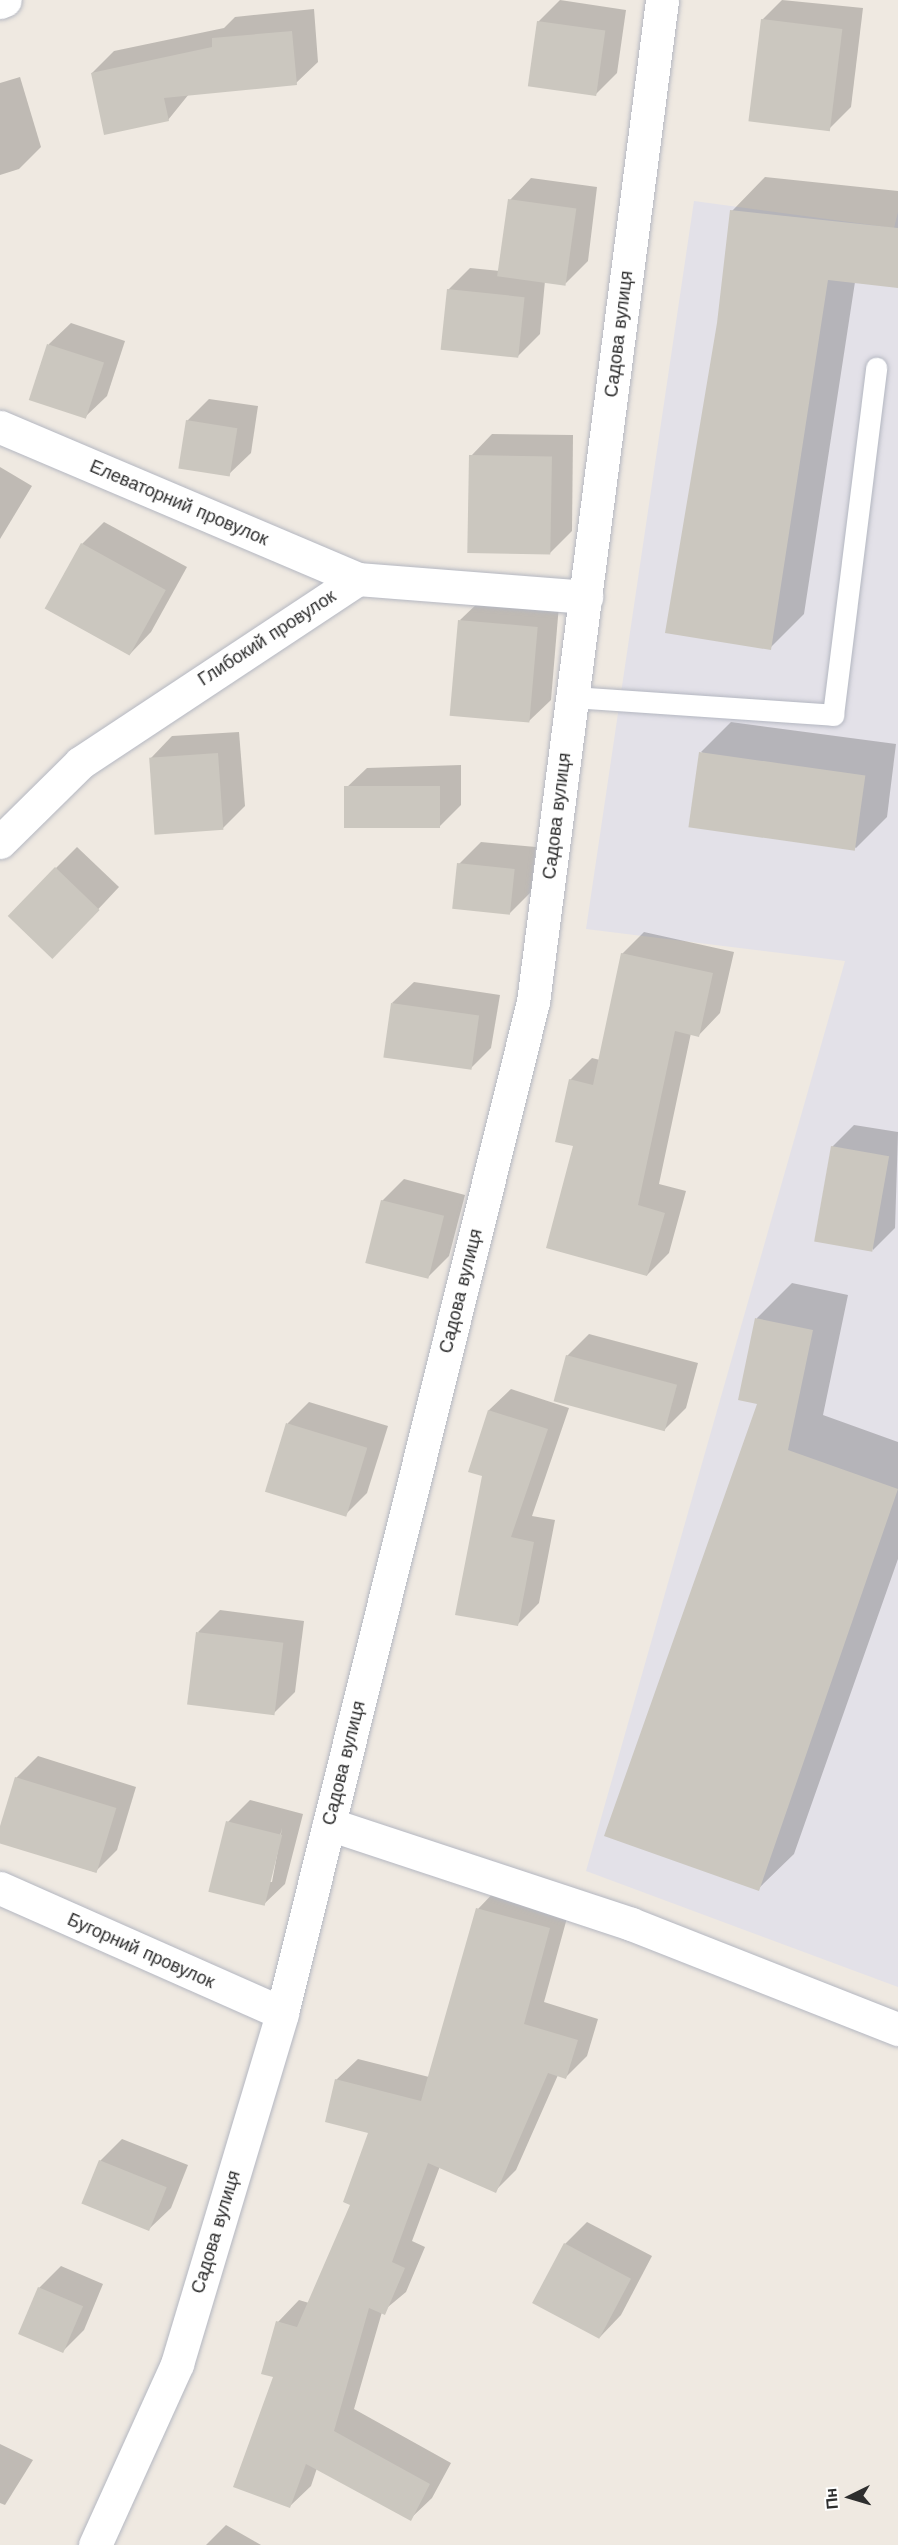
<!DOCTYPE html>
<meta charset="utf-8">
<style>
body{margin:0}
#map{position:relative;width:898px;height:2545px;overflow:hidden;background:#efe9e1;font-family:"Work Sans",sans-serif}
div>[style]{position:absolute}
.industrial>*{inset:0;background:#e3e1e8}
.shadow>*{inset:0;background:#0003}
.building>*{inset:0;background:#cbc7bf;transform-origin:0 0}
.roads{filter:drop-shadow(0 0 2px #b4b7c1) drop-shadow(0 0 2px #b4b7c1)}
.service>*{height:21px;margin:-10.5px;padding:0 10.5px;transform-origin:10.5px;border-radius:10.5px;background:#fff}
.minor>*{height:33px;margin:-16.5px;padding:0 16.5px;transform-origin:16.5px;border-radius:16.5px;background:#fff}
span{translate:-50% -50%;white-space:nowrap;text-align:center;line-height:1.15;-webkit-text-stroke:5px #fff;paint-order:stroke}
.street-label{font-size:18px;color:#2e2e2e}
.north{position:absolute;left:820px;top:2467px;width:60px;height:60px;-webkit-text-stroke:4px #fff;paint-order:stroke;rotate:265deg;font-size:16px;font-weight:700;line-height:24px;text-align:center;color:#2e2e2e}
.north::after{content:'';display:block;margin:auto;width:21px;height:27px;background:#2e2e2e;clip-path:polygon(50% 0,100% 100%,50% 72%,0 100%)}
</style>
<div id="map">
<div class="industrial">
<div style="clip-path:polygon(694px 201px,894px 228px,898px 212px,898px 1987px,586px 1871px,845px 961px,586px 929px)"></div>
</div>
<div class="shadow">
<div style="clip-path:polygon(560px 0,626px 10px,617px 73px,595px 95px,538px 22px)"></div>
<div style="clip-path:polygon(782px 0,863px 8px,851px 107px,829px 129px,762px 20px)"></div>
<div style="clip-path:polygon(314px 9px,318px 62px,296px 83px,189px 94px,168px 120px,92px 73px,114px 51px,224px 28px,235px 17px)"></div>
<div style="clip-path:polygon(20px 77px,41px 147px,19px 169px,0 175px,0 83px)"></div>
<div style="clip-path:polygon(765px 177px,898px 191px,898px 286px,855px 282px,804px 614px,770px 648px,719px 323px,732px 211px)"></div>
<div style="clip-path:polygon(531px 178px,597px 187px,588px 261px,566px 283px,545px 281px,540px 334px,518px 356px,448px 290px,470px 268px,500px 271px,510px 200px)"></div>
<div style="clip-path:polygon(71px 323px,125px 341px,107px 396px,85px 417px,30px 399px,49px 344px)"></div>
<div style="clip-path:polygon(209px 399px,258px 406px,251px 453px,229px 474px,187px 421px)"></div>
<div style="clip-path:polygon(492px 434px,573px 435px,572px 531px,550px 553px,471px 456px)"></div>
<div style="clip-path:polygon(0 467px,32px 486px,0 539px)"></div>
<div style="clip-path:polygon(104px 522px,187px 567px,151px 632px,130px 654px,82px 544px)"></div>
<div style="clip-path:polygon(482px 599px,559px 605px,551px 700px,529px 721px,460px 620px)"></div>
<div style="clip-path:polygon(731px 722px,896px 744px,887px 817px,856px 848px,701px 752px)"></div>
<div style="clip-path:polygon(239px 732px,245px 806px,223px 828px,151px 758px,172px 736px)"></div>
<div style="clip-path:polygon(461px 765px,461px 805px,439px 827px,345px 789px,367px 768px)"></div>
<div style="clip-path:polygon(481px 842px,536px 847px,531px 892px,510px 913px,459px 864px)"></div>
<div style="clip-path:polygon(77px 847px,119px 887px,74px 935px,56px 868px)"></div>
<div style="clip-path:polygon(644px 932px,734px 952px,720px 1013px,699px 1035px,691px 1033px,659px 1184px,686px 1191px,669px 1253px,647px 1275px,575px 1145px,570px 1080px,592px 1058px,600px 1060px,622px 954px)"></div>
<div style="clip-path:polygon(414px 982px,500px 995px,491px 1048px,470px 1069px,392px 1003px)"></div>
<div style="clip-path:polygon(854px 1125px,898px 1132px,895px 1228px,873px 1250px,832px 1147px)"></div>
<div style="clip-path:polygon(404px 1179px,465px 1195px,449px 1256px,427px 1278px,382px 1201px)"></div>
<div style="clip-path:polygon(792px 1283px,848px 1295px,823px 1415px,898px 1442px,898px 1559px,794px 1854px,758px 1889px,757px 1318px)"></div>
<div style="clip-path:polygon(589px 1334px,698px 1363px,686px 1408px,664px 1430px,567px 1356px)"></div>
<div style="clip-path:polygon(511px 1389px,569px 1408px,532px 1516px,555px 1520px,539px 1603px,517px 1625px,483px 1475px,489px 1410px)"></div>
<div style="clip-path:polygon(309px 1402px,388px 1426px,367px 1493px,345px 1515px,267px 1491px,288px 1423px)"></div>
<div style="clip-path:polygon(220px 1610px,304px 1621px,295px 1692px,273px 1714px,198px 1632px)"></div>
<div style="clip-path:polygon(38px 1756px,136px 1787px,117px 1850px,95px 1872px,0 1842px,16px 1778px)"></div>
<div style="clip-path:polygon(evenodd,250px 1800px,303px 1814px,285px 1884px,263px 1905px,228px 1822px,250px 1800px,282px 1828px,272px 1882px,269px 1882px,282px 1828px)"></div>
<div style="clip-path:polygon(499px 1887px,570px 1907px,544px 2002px,598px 2019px,587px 2056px,566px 2077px,558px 2075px,516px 2170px,495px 2191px,440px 2166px,412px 2241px,425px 2247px,406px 2292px,382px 2312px,354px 2409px,451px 2463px,432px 2498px,410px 2519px,317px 2468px,311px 2486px,289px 2507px,275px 2376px,278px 2322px,299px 2300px,309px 2303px,352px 2204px,370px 2132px,336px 2080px,358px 2059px,429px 2077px,478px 1909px)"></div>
<div style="clip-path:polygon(122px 2139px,188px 2165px,171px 2208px,149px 2229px,100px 2161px)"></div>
<div style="clip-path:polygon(587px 2222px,652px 2256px,621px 2315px,600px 2337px,565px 2244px)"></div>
<div style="clip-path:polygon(61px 2266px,103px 2284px,84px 2330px,62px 2352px,39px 2288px)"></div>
<div style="clip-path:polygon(0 2444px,33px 2460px,5px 2505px,0 2503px)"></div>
<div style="clip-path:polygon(226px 2525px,261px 2545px,206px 2545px)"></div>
</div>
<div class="building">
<div style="left:761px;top:19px;width:82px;height:103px;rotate:7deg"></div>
<div style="left:537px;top:21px;width:69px;height:66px;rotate:8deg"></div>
<div style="clip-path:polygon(292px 31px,297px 85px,164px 98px,169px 121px,104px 135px,91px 73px,212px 47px,212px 38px)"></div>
<div style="left:508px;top:199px;width:69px;height:78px;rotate:8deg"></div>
<div style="clip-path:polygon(730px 210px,898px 228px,898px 288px,828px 280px,771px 650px,665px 633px,717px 323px)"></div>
<div style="left:447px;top:289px;width:78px;height:61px;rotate:6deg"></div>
<div style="left:47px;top:344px;width:60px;height:59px;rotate:18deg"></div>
<div style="left:186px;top:420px;width:52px;height:49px;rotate:9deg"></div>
<div style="left:469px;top:455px;width:83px;height:98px;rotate:1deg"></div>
<div style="left:81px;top:543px;width:97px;height:75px;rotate:29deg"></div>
<div style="left:458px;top:620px;width:80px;height:96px;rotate:5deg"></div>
<div style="left:699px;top:752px;width:168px;height:76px;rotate:8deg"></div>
<div style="left:218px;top:753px;width:77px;height:69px;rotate:86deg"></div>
<div style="left:440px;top:786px;width:42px;height:96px;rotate:90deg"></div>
<div style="left:457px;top:863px;width:58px;height:46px;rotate:6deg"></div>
<div style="left:55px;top:867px;width:62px;height:68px;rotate:44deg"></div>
<div style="clip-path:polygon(621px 953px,713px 973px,699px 1037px,675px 1031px,638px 1205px,665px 1213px,647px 1276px,546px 1248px,573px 1146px,555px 1142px,569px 1079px,593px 1085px)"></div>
<div style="left:391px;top:1003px;width:89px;height:55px;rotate:8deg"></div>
<div style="left:831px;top:1146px;width:59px;height:97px;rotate:10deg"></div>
<div style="left:381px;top:1200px;width:65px;height:65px;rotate:14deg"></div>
<div style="clip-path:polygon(755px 1318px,813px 1330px,788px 1450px,898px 1489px,759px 1891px,604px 1836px,757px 1404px,738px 1400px)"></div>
<div style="left:566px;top:1355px;width:115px;height:48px;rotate:15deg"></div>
<div style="clip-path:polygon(488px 1410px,548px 1429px,511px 1537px,534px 1542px,518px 1626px,455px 1615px,482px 1476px,468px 1472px)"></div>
<div style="left:286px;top:1423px;width:85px;height:72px;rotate:17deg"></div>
<div style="left:196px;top:1632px;width:88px;height:73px;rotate:7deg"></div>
<div style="left:15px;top:1777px;width:106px;height:68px;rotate:17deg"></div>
<div style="left:226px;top:1821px;width:58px;height:73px;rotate:14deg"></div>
<div style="clip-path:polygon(476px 1908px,550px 1928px,524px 2024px,578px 2040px,566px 2079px,548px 2073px,496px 2193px,428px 2163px,392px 2262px,405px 2268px,385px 2315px,369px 2308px,334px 2431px,430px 2484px,411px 2521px,306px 2464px,290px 2508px,233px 2487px,273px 2377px,261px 2374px,276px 2321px,297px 2327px,350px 2205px,343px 2202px,368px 2133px,325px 2122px,335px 2079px,421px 2101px)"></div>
<div style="left:99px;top:2160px;width:73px;height:47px;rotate:22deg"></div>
<div style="left:564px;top:2243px;width:76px;height:68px;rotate:28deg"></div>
<div style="left:38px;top:2287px;width:49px;height:51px;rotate:23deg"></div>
</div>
<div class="roads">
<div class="service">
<div style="left:572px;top:697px;width:262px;rotate:3.9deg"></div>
<div style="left:833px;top:715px;width:350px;rotate:-82.9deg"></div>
</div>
<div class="minor">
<div style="left:0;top:2px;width:5px;rotate:-22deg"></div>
<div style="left:0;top:427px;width:389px;rotate:23deg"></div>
<div style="left:0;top:842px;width:112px;rotate:-44.6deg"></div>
<div style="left:80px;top:763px;width:333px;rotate:-33.5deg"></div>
<div style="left:358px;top:579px;width:229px;rotate:4.5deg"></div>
<div style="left:329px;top:1824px;width:318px;rotate:18.3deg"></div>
<div style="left:631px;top:1924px;width:287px;rotate:21.5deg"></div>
<div style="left:0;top:1888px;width:308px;rotate:23.9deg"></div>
<div style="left:95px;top:2545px;width:199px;rotate:-65.6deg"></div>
<div style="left:177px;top:2364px;width:366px;rotate:-73.3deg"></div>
<div style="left:282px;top:2013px;width:1042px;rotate:-76.06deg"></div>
<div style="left:533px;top:1002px;width:1010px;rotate:-82.66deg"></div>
</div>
</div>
<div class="street-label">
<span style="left:619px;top:334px;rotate:-83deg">Садова вулиця</span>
<span style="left:179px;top:503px;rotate:23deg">Елеваторний провулок</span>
<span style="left:267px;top:638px;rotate:-33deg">Глибокий провулок</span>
<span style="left:557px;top:816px;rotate:-83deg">Садова вулиця</span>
<span style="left:461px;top:1291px;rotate:-76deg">Садова вулиця</span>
<span style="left:344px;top:1763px;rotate:-76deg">Садова вулиця</span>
<span style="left:141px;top:1951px;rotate:24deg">Бугорний провулок</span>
<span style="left:216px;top:2232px;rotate:-73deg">Садова вулиця</span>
</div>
<div class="north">Пн</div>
</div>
